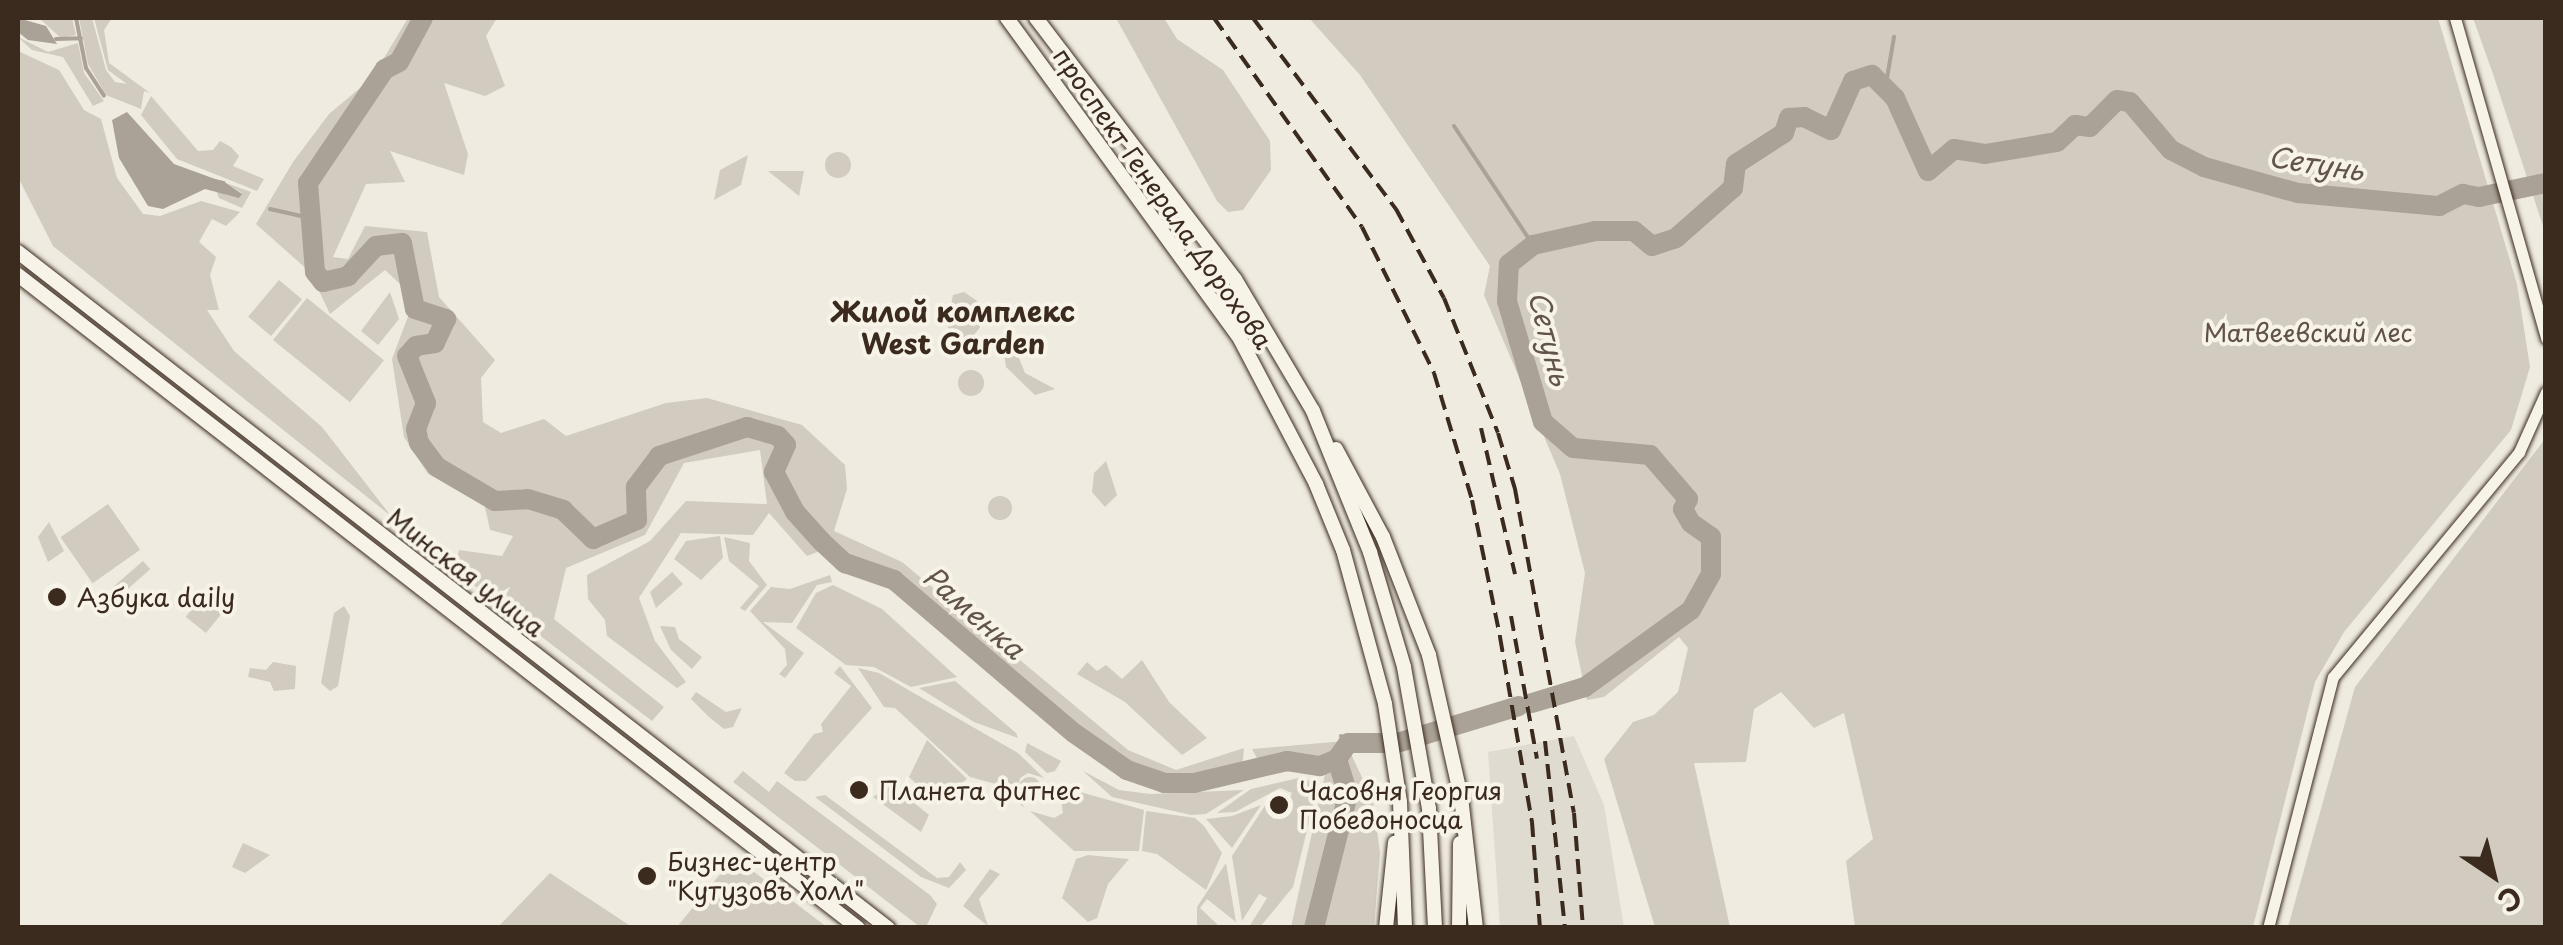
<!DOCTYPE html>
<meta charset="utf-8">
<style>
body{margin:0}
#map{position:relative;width:2563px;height:945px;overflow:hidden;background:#efebe0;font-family:"Playpen Sans",sans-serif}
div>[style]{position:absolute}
.built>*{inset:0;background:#e0dbd0}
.green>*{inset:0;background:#d1cbc0;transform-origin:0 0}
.round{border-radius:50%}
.water>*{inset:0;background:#aaa296}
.stream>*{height:4px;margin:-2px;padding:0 2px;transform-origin:2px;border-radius:2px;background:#aaa296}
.river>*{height:20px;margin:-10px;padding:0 10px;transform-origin:10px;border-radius:10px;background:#aaa296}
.roads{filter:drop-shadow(0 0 2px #3b2a1e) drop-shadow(0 0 2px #3b2a1e)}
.minor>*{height:11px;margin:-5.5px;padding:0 5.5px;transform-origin:5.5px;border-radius:5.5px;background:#f7f3e8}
.major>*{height:14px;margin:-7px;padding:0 7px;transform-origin:7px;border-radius:7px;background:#f7f3e8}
.rail>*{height:4px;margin-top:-2px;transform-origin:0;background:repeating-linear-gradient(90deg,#3b2a1e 0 15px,transparent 0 23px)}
.dots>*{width:28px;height:28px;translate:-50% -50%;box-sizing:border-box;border:5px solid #f7f3e8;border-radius:50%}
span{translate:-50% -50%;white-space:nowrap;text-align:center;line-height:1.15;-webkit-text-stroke:8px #f7f3e8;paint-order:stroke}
.street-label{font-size:25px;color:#3b2a1e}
.park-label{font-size:25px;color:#605246}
.poi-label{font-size:25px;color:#3b2a1e}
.left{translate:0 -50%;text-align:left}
.water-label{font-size:28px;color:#625448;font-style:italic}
.neighbourhood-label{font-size:28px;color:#3b2a1e;font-weight:700}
.frame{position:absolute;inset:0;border:20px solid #3b2a1e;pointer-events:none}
.north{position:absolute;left:2443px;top:825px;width:100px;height:100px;-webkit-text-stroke:8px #f7f3e8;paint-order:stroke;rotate:145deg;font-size:28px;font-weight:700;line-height:40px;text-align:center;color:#3b2a1e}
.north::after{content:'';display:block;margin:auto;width:35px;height:45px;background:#3b2a1e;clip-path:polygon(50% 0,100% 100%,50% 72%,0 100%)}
</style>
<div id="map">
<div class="built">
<div style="clip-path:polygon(1574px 736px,1604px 805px,1624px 927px,1500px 927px,1488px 752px)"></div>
</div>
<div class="green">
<div style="clip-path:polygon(39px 18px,72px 18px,76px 35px,61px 38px)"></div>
<div style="clip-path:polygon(79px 18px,92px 18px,106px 70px,115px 82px,127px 84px,108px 70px,94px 18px,112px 18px,104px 30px,109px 63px,150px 93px,144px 91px,141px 109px,106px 95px,88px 64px)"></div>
<div style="clip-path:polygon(408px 18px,497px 18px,486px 36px,505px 86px,485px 96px,444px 83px,468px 154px,464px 175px,390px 151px,405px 182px,366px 184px,333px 257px,348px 259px,365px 226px,427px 232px,439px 297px,495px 360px,481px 378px,483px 422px,501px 433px,544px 419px,566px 436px,666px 403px,707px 398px,802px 425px,845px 465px,847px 489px,834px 531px,902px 562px,1128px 750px,1176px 770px,1244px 748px,1242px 769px,1194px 783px,1164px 783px,1127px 770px,1074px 733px,894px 580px,845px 563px,828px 548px,807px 556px,769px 513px,753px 535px,681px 533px,639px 598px,655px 641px,686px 682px,677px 688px,607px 636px,605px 620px,588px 599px,587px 575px,650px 541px,686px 501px,767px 504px,760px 450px,684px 463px,645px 535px,566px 568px,554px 619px,664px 707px,652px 721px,454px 570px,459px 550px,502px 556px,513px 536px,490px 530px,483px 498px,428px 474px,404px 437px,392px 359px,415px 298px,385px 270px,330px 314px,310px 272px,256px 224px,293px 162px,329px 114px,372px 78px)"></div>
<div style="clip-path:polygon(1116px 18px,1164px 18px,1177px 39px,1223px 70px,1270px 141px,1271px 170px,1243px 210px,1228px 212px,1217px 201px)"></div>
<div style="clip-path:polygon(1309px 18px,2438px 18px,2517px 284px,2530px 367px,2511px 430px,2344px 632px,2315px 682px,2253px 927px,1855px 927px,1846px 861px,1873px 839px,1844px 713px,1814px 728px,1781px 692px,1754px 709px,1746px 762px,1694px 763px,1730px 927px,1655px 927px,1604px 759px,1633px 722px,1654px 715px,1678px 692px,1688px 648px,1679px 637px,1604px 697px,1587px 700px,1575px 642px,1585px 573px,1560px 474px,1484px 295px,1490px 266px,1360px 75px)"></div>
<div style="clip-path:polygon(2473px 18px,2545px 18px,2545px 232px,2493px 74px)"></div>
<div style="clip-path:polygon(18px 37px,48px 52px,78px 43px,84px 73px,104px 101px,93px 106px,63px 57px,32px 50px)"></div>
<div style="clip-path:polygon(18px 51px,59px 70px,84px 110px,101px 119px,117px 178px,143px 214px,160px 216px,201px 201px,240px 212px,226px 226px,212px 219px,199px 242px,216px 257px,210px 275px,219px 310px,207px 310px,234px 351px,322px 427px,391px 516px,53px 246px,18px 177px)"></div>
<div style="clip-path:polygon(151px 96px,198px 151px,213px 150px,220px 141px,231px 147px,239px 156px,233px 166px,264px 179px,257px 191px,177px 159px,141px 115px)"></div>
<div class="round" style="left:825px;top:152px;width:26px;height:26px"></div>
<div style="clip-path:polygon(748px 155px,741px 185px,714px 200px,720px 170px)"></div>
<div style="clip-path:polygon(768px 171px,804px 171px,799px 196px)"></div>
<div style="clip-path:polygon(226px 183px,251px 192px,242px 208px,219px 198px,216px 190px,242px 193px)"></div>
<div style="left:279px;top:280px;width:30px;height:48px;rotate:40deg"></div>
<div style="clip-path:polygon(390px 292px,399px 319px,378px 345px,361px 331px)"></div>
<div style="clip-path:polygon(964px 292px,983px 305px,985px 322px,957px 354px,947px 324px,953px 295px)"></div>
<div style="left:307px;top:298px;width:99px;height:54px;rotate:39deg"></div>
<div style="clip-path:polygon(1012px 341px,1025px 373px,1055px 389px,1035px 395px,1006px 367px,1004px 353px)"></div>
<div class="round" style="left:958px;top:370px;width:26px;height:26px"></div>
<div style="clip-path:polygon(2545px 439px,2545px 927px,2288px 927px,2355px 687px)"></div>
<div style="clip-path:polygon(1106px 461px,1117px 495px,1105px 507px,1092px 492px,1094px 473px)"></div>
<div class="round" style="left:988px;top:496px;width:24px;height:24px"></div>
<div style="left:108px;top:504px;width:56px;height:58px;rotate:55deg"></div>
<div style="clip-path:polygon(49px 522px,64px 551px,48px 562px,38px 537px)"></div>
<div style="clip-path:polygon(720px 536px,723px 558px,701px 580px,674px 559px,686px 541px)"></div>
<div style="clip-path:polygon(724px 537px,750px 543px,749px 561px,767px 585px,745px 611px,740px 608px,759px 586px,729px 561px)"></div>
<div style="left:143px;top:561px;width:11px;height:44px;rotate:49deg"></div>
<div style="clip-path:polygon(672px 572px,683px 584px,656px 608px,650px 592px)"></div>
<div style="clip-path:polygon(830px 575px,832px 582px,817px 585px,792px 623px,763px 622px,804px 653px,785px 678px,779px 674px,787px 665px,785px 649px,750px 611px,771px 587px,790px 589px)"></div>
<div style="clip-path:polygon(833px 585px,882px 609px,957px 677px,911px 687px,874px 667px,846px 665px,796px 628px,816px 593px)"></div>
<div style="left:209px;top:588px;width:26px;height:37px;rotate:39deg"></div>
<div style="clip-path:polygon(344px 606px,350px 616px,338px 686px,330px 691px,321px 683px,334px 613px)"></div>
<div style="clip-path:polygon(660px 626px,675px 627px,679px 639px,702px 657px,692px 669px,671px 650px)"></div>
<div style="clip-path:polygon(1142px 660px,1169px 702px,1207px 738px,1182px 755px,1125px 702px,1077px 674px,1087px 662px,1097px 671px,1106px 665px,1122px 679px)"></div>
<div style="clip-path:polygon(273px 662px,296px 666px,295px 689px,274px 691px,270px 682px,248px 677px,250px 668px,266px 670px)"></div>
<div style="clip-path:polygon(840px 666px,872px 708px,806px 781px,795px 781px,784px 773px,814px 734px,823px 732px,821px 724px,851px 686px,834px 673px)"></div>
<div style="clip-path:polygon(858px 668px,879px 673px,1018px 753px,1044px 778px,1028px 773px,1020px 778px,1017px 796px,1025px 808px,996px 784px,970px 777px,895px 708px,884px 707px)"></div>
<div style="clip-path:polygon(955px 681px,1016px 733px,1018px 738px,974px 722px,919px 688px)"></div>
<div style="clip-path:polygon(696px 692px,726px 712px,742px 708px,733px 727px,724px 729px,709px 717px,691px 699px)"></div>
<div style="clip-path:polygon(927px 740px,967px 779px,937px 803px,909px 777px)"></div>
<div style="clip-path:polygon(1345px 741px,1373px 801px,1380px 853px,1374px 927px,1291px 927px,1326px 770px,1264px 771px,1252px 749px)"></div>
<div style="clip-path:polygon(1027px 743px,1061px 761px,1055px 771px,1047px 773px,1025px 752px)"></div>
<div style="clip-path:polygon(743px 771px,769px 792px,777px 781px,930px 895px,937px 904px,927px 925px,920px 927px,733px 782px)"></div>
<div style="clip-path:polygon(1083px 771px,1119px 790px,1150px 794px,1244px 790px,1206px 814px,1191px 815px,1112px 797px)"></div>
<div class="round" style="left:1019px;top:777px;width:22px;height:22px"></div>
<div style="clip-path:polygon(1303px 777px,1318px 786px,1293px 887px,1260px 927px,1249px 927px,1267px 898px,1259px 894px,1242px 921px,1232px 856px,1270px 798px,1280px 793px,1267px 812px,1274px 819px,1285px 812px,1292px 793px,1280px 788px,1235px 812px,1217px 813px,1251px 789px)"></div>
<div style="clip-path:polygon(892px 785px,929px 815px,921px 832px,873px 797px)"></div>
<div style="clip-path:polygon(1059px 786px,1144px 810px,1139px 851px,1074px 851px,1030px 811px,1054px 818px,1063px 813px)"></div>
<div style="clip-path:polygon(825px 795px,937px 878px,949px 877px,960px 862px,966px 870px,949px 888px,921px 877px,815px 797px)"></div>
<div style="clip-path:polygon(1261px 805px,1232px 848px,1206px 819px,1232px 816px)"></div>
<div style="clip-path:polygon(1146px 811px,1195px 818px,1204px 826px,1222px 853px,1206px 890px,1157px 854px,1142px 851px)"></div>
<div style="clip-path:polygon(243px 843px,270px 855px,245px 873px,232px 867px)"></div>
<div style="clip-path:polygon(1088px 855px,1129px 859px,1108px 884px,1097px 918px,1088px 922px,1062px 898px,1076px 859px)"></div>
<div style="clip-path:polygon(734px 857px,827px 927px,677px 927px)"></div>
<div style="clip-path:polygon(1226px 863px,1236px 922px,1207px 899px,1200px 908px,1220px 927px,1197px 927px,1197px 907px)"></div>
<div style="clip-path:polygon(990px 869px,1000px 874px,979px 899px,988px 926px,963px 906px)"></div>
<div style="clip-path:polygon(550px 873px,632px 927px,498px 927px)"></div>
</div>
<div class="water">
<div style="clip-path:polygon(18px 18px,46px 26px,57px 44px,28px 40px,18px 32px)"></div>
<div style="clip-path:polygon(127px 112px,174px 164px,226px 183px,242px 194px,239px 198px,205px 189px,163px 209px,148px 206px,119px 158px,112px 120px)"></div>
</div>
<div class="stream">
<div style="left:76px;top:18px;width:51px;rotate:78.7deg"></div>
<div style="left:86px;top:68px;width:33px;rotate:57deg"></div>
<div style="left:56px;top:39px;width:25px;rotate:-2deg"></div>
<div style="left:1886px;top:84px;width:48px;rotate:-80.3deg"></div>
<div style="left:1454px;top:126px;width:143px;rotate:56.4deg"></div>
<div style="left:205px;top:179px;width:19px;rotate:12deg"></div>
<div style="left:270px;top:209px;width:41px;rotate:12.7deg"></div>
<div style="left:1341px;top:736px;width:10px;rotate:45deg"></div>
</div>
<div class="river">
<div style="left:423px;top:18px;width:50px;rotate:118.6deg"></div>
<div style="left:399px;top:62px;width:16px;rotate:153deg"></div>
<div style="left:385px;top:69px;width:138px;rotate:124deg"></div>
<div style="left:308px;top:183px;width:89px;rotate:85.5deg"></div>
<div style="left:315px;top:272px;width:13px;rotate:51deg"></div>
<div style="left:323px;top:282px;width:26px;rotate:-13deg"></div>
<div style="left:348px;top:276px;width:41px;rotate:-47deg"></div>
<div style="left:376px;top:246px;width:26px;rotate:-7deg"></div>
<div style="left:402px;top:243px;width:67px;rotate:78.9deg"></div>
<div style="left:415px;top:309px;width:33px;rotate:18deg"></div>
<div style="left:446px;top:319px;width:26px;rotate:115deg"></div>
<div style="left:435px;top:343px;width:19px;rotate:171deg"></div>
<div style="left:416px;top:346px;width:13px;rotate:132deg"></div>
<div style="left:407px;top:356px;width:51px;rotate:68deg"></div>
<div style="left:426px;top:403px;width:28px;rotate:111deg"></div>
<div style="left:416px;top:429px;width:14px;rotate:78deg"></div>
<div style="left:419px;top:443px;width:30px;rotate:53deg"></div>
<div style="left:437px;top:467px;width:67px;rotate:30.4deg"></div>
<div style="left:495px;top:501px;width:33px;rotate:-3deg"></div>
<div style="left:528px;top:499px;width:37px;rotate:17deg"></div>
<div style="left:563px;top:510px;width:42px;rotate:44deg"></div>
<div style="left:593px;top:539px;width:48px;rotate:-23.4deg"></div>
<div style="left:637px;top:520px;width:33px;rotate:-92deg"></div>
<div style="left:636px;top:487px;width:39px;rotate:-53deg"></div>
<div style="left:659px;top:456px;width:93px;rotate:-18.2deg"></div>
<div style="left:747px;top:427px;width:32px;rotate:16deg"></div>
<div style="left:778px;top:436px;width:12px;rotate:48deg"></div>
<div style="left:786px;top:445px;width:30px;rotate:114deg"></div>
<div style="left:774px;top:472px;width:45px;rotate:62.3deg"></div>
<div style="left:795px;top:512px;width:39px;rotate:48deg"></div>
<div style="left:821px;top:541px;width:33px;rotate:43deg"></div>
<div style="left:845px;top:563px;width:52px;rotate:19.1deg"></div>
<div style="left:894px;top:580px;width:236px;rotate:40.4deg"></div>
<div style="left:1074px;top:733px;width:65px;rotate:34.9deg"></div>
<div style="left:1127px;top:770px;width:39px;rotate:19deg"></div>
<div style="left:1164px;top:783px;width:30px"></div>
<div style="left:1194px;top:783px;width:96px;rotate:-13.3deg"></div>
<div style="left:1287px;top:761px;width:33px;rotate:9deg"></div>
<div style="left:1320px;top:766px;width:18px;rotate:-22deg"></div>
<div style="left:1532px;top:703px;width:55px;rotate:-16.8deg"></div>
<div style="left:1585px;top:687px;width:131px;rotate:-36deg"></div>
<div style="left:1691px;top:610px;width:41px;rotate:-60.9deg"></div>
<div style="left:1711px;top:574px;width:37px;rotate:-90deg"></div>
<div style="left:1711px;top:537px;width:24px;rotate:-145deg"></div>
<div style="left:1691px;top:523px;width:16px;rotate:-120deg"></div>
<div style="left:1683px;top:509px;width:11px;rotate:-63deg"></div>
<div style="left:1688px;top:499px;width:58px;rotate:-130.8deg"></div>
<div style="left:1650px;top:455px;width:77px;rotate:-174.8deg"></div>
<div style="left:1573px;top:448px;width:40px;rotate:-139deg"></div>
<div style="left:1543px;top:422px;width:126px;rotate:-106.6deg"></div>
<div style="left:1507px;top:301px;width:37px;rotate:-87deg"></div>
<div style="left:1509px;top:264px;width:31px;rotate:-38deg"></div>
<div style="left:1533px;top:245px;width:64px;rotate:-12.7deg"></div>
<div style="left:1595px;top:231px;width:39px"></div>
<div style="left:1634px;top:231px;width:23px;rotate:40deg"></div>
<div style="left:1652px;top:246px;width:25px;rotate:-18deg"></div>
<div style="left:1676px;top:238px;width:76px;rotate:-41.3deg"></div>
<div style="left:1733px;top:188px;width:24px;rotate:-83deg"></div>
<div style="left:1736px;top:164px;width:57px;rotate:-32.9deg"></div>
<div style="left:1784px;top:133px;width:16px;rotate:-72deg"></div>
<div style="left:1789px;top:118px;width:15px;rotate:-4deg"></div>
<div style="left:1804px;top:117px;width:30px;rotate:26deg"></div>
<div style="left:1831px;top:130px;width:54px;rotate:-65.8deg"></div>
<div style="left:1853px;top:81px;width:20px;rotate:-18deg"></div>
<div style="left:1872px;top:75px;width:33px;rotate:45deg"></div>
<div style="left:1895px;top:98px;width:80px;rotate:65.7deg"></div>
<div style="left:1928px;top:171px;width:34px;rotate:-40deg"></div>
<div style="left:1954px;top:149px;width:31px;rotate:9deg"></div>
<div style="left:1985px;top:154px;width:73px;rotate:-9.5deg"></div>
<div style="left:2057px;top:142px;width:25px;rotate:-43deg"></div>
<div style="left:2075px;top:125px;width:15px;rotate:8deg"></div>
<div style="left:2090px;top:127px;width:38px;rotate:-45deg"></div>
<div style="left:2117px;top:100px;width:13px;rotate:9deg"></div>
<div style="left:2130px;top:102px;width:63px;rotate:49.5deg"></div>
<div style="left:2171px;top:150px;width:37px;rotate:27deg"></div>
<div style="left:2204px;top:167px;width:98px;rotate:15.5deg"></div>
<div style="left:2298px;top:193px;width:142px;rotate:5.3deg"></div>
<div style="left:2439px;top:206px;width:27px;rotate:-27deg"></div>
<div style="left:2463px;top:194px;width:16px;rotate:11deg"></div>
<div style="left:2479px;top:197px;width:68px;rotate:-11.8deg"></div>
<div style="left:1314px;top:928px;width:137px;rotate:-75.7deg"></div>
<div style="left:1348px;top:795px;width:38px;rotate:-107deg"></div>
<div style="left:1337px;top:759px;width:19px;rotate:-55deg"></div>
<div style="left:1348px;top:743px;width:49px"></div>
<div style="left:1397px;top:743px;width:127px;rotate:-16.9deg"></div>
</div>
<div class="roads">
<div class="minor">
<div style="left:2455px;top:18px;width:333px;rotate:74.1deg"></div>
<div style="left:2268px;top:928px;width:259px;rotate:-75.5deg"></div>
<div style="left:2333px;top:677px;width:292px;rotate:-50.4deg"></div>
<div style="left:2519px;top:452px;width:66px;rotate:-65.8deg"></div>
</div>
<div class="major">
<div style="left:1007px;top:18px;width:397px;rotate:54deg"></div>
<div style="left:1240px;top:339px;width:164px;rotate:62.3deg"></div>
<div style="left:1316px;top:484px;width:71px;rotate:67.8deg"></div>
<div style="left:1343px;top:550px;width:160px;rotate:74.7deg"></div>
<div style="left:1385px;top:704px;width:99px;rotate:81.3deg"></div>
<div style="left:1400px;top:802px;width:126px;rotate:87.7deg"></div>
<div style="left:1036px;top:18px;width:328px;rotate:52.7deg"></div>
<div style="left:1235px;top:279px;width:153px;rotate:59.4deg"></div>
<div style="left:1313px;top:411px;width:152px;rotate:68deg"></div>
<div style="left:1370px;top:552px;width:120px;rotate:73.5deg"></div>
<div style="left:1404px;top:667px;width:144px;rotate:80deg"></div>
<div style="left:1429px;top:809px;width:119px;rotate:87.1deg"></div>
<div style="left:18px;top:252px;width:1102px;rotate:37.85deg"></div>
<div style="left:18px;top:275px;width:1064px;rotate:37.86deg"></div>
<div style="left:1336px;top:449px;width:100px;rotate:61.9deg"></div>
<div style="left:1383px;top:537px;width:127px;rotate:68.7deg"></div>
<div style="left:1429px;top:655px;width:146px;rotate:77.3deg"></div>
<div style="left:1461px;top:797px;width:132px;rotate:83.5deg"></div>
<div style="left:1386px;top:928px;width:86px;rotate:-84deg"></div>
<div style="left:1459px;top:928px;width:85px;rotate:-89.3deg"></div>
</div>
</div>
<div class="rail">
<div style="left:1214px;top:18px;width:256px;rotate:54.7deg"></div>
<div style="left:1362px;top:227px;width:163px;rotate:63.7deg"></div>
<div style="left:1434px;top:373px;width:133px;rotate:73.3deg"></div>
<div style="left:1472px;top:500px;width:140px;rotate:78.4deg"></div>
<div style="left:1500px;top:637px;width:188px;rotate:80.2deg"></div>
<div style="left:1532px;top:822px;width:106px;rotate:85.7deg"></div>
<div style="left:1253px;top:18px;width:239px;rotate:53.2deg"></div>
<div style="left:1396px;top:209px;width:101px;rotate:61.7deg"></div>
<div style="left:1444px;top:298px;width:145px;rotate:68.2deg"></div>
<div style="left:1498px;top:433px;width:59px;rotate:73.1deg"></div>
<div style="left:1515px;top:489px;width:329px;rotate:79.7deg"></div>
<div style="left:1574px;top:813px;width:115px;rotate:85.5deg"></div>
<div style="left:1481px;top:428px;width:150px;rotate:76.9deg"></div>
<div style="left:1511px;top:616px;width:145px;rotate:79.7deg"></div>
<div style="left:1545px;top:741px;width:188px;rotate:83.9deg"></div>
</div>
<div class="dots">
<div style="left:57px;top:597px;background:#3b2a1e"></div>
<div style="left:859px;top:790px;background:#3b2a1e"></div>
<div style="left:1279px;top:805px;background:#3b2a1e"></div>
<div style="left:647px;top:876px;background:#3b2a1e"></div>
</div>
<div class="street-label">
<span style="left:1163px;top:198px;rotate:55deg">проспект Генерала Дорохова</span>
<span style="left:466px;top:572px;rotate:38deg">Минская улица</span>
</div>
<div class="park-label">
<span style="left:2308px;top:332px">Матвеевский лес</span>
</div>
<div class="poi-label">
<span class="left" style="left:77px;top:597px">Азбука daily</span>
<span class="left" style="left:879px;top:790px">Планета фитнес</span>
<span class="left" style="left:1299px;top:805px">Часовня Георгия<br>Победоносца</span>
<span class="left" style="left:667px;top:876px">Бизнес-центр<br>"Кутузовъ Холл"</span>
</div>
<div class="water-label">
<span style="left:2316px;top:163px;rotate:9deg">Сетунь</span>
<span style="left:1550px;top:338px;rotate:76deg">Сетунь</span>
<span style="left:974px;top:612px;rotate:41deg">Раменка</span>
</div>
<div class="neighbourhood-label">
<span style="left:953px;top:327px">Жилой комплекс<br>West Garden</span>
</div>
<div class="frame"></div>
<div class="north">С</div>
</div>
